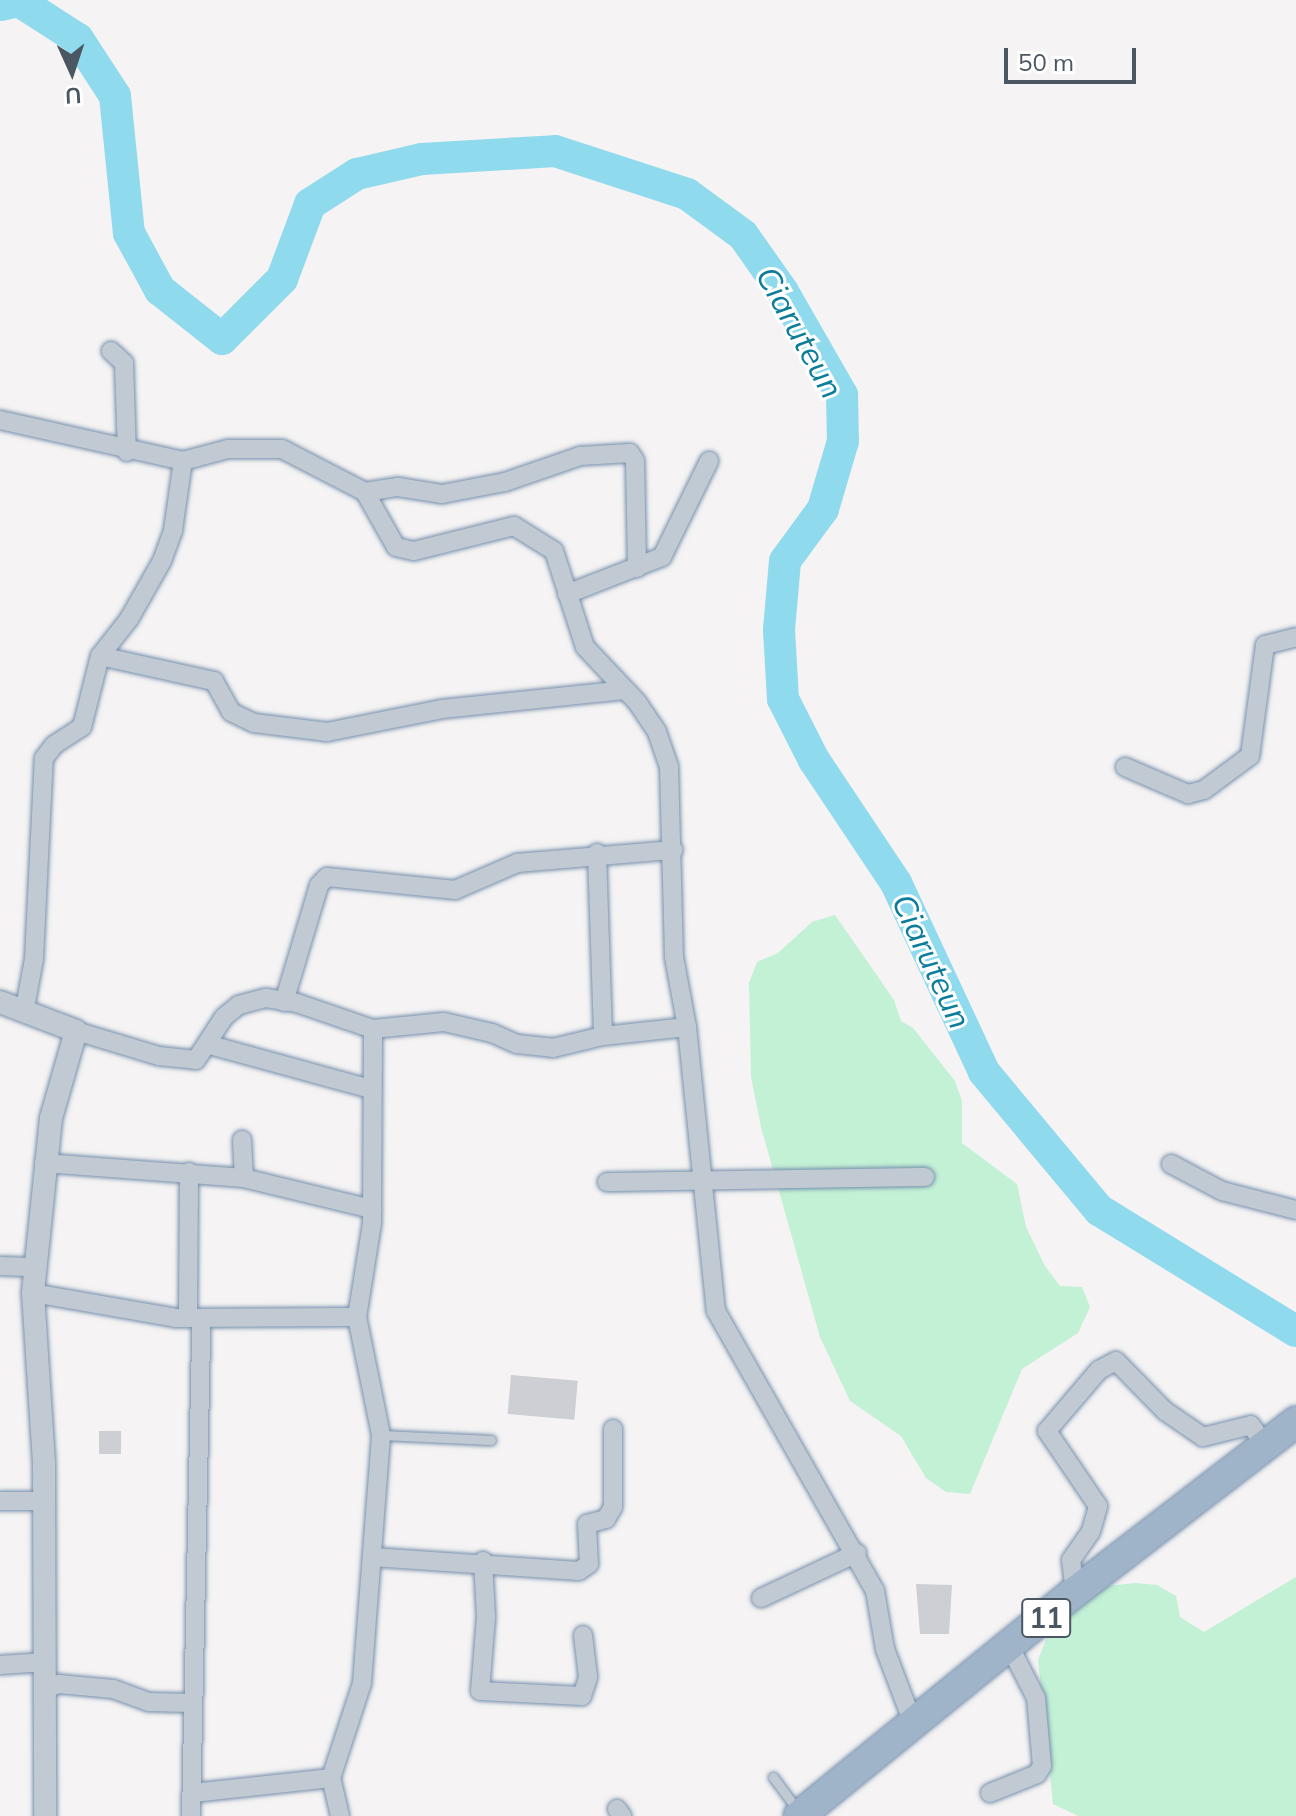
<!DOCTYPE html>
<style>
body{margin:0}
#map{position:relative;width:1296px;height:1816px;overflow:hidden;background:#f5f3f3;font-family:Mulish,sans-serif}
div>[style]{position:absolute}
.green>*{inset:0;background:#c3f1d5}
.river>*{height:32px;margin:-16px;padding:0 16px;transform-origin:16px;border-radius:16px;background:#90daee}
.building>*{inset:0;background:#cdcfd5;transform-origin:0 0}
.roads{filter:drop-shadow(0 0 2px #7690ad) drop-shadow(0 0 2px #7690ad)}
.service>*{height:9px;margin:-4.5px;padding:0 4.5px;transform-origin:4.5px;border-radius:4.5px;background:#c1cad2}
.minor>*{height:18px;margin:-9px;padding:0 9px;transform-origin:9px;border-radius:9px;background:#c1cad2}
.tertiary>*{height:22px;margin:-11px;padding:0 11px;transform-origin:11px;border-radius:11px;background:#c1cad2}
.trunk>*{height:30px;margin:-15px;padding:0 15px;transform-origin:15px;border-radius:15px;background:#9fb4c9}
span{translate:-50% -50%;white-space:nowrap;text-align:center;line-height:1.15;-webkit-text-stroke:6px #fff;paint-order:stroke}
.shield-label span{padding:2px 6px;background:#fff;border:2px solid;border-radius:6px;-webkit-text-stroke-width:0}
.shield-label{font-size:28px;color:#4a5661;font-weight:700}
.water-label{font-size:32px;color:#0c7c9b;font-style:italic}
.north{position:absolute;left:32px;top:32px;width:80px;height:80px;-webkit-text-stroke:6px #fff;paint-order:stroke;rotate:177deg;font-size:22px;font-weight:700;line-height:32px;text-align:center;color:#4a5661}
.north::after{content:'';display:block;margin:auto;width:28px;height:36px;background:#4a5661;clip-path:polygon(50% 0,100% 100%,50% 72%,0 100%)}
.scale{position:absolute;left:1004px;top:48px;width:132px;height:36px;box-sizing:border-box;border:4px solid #4a5661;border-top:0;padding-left:10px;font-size:24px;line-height:28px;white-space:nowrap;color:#4a5661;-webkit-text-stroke:6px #fff;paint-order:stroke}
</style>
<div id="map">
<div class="green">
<div style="clip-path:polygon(835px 915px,894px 1000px,901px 1021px,913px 1028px,955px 1081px,962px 1101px,962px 1143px,1017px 1184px,1026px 1227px,1045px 1266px,1060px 1286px,1082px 1287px,1090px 1307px,1078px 1333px,1022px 1369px,970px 1494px,946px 1492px,926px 1478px,901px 1436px,850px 1401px,820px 1337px,761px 1127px,751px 1077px,749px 983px,757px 962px,778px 953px,812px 922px)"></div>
<div style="clip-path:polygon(1296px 1577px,1296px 1816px,1078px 1816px,1053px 1804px,1038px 1660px,1055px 1617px,1091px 1588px,1135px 1583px,1157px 1585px,1176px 1596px,1180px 1617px,1204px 1632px)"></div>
</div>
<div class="river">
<div style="left:0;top:5px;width:19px;rotate:-12deg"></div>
<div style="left:19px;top:1px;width:70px;rotate:32.8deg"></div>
<div style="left:78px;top:39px;width:68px;rotate:57deg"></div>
<div style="left:115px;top:96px;width:138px;rotate:84.2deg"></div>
<div style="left:129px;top:233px;width:65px;rotate:61.5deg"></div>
<div style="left:160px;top:290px;width:79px;rotate:38.3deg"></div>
<div style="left:222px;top:339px;width:85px;rotate:-45deg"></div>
<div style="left:282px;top:279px;width:80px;rotate:-69.5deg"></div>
<div style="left:310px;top:204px;width:56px;rotate:-32.6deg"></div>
<div style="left:357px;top:174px;width:67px;rotate:-13deg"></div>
<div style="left:422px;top:159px;width:133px;rotate:-3.4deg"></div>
<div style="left:555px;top:151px;width:139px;rotate:18deg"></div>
<div style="left:687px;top:194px;width:69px;rotate:36.2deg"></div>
<div style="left:743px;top:235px;width:70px;rotate:54.9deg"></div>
<div style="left:783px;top:292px;width:119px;rotate:60.2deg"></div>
<div style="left:842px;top:395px;width:46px;rotate:88.8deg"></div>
<div style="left:843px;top:441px;width:71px;rotate:106.4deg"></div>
<div style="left:823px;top:509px;width:64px;rotate:126.2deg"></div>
<div style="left:785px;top:561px;width:69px;rotate:95deg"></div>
<div style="left:779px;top:630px;width:69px;rotate:86.7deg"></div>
<div style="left:783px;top:699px;width:68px;rotate:63.1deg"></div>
<div style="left:814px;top:760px;width:148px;rotate:56.3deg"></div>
<div style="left:896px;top:883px;width:208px;rotate:65deg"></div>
<div style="left:984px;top:1072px;width:180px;rotate:50.2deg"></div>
<div style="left:1099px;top:1210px;width:231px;rotate:31.6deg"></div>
</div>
<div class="building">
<div style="left:511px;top:1375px;width:67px;height:39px;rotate:5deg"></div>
<div style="left:99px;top:1431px;width:22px;height:23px"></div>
<div style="clip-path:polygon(916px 1584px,952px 1585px,949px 1634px,920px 1634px)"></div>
</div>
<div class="roads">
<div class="service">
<div style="left:381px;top:1435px;width:110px;rotate:2.6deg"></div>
<div style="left:773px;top:1777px;width:44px;rotate:53.4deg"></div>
</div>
<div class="minor">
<div style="left:111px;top:351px;width:18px;rotate:43deg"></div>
<div style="left:124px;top:363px;width:89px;rotate:88.1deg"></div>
<div style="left:0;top:420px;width:188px;rotate:12.6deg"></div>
<div style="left:183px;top:461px;width:47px;rotate:-14.9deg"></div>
<div style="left:228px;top:449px;width:54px"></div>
<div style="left:282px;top:449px;width:93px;rotate:27.4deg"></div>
<div style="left:365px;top:492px;width:63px;rotate:60.6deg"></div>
<div style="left:396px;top:547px;width:18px;rotate:13deg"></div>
<div style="left:414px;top:551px;width:103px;rotate:-14deg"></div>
<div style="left:514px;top:526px;width:47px;rotate:32deg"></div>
<div style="left:554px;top:551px;width:101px;rotate:72.1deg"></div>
<div style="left:585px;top:647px;width:76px;rotate:46.6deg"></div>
<div style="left:637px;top:702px;width:36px;rotate:56deg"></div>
<div style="left:657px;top:732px;width:36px;rotate:71deg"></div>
<div style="left:669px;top:766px;width:191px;rotate:88.5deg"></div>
<div style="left:674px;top:957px;width:71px;rotate:79.5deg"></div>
<div style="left:687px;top:1027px;width:285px;rotate:84.2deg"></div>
<div style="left:716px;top:1311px;width:322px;rotate:60.4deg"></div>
<div style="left:875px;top:1591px;width:59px;rotate:80.2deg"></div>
<div style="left:885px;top:1649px;width:79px;rotate:69.3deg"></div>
<div style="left:365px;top:492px;width:33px;rotate:-9deg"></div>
<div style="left:398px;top:487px;width:45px;rotate:9deg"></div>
<div style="left:442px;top:494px;width:64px;rotate:-10.8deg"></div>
<div style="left:505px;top:482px;width:79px;rotate:-19.1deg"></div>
<div style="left:580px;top:456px;width:50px;rotate:-3.4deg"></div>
<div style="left:630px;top:453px;width:9px;rotate:58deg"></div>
<div style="left:635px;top:461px;width:107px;rotate:88.9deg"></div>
<div style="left:567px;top:594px;width:102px;rotate:-21.3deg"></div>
<div style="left:662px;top:557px;width:107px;rotate:-63.9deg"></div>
<div style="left:100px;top:656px;width:117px;rotate:12.4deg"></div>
<div style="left:214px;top:681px;width:35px;rotate:61deg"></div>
<div style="left:231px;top:712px;width:25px;rotate:26deg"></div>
<div style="left:254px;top:723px;width:74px;rotate:7deg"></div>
<div style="left:327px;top:732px;width:117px;rotate:-11.3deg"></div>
<div style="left:442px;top:709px;width:184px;rotate:-5.9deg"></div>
<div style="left:1125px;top:767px;width:69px;rotate:23.2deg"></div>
<div style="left:1188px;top:794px;width:16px;rotate:-14deg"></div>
<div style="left:1204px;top:790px;width:57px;rotate:-36.5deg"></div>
<div style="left:1250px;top:756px;width:112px;rotate:-82.3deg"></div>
<div style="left:1265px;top:645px;width:32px;rotate:-14deg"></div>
<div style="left:597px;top:853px;width:183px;rotate:88.1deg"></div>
<div style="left:284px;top:1002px;width:122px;rotate:-73.3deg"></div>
<div style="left:319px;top:885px;width:11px;rotate:-45deg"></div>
<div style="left:327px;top:877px;width:129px;rotate:5.8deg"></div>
<div style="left:455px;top:890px;width:68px;rotate:-23.5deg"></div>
<div style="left:517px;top:863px;width:157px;rotate:-4.8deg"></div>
<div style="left:24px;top:1013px;width:55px;rotate:-79.5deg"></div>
<div style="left:34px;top:959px;width:201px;rotate:-87.2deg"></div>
<div style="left:44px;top:758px;width:16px;rotate:-52deg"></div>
<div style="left:54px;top:745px;width:33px;rotate:-33deg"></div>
<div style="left:82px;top:727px;width:73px;rotate:-75.8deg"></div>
<div style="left:100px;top:656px;width:47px;rotate:-51.9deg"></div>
<div style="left:129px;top:619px;width:67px;rotate:-60.4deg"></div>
<div style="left:162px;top:561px;width:33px;rotate:-70deg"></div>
<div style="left:173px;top:530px;width:70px;rotate:-81.8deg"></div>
<div style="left:76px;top:1031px;width:87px;rotate:16.8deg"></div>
<div style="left:159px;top:1056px;width:37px;rotate:6deg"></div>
<div style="left:196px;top:1060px;width:51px;rotate:-56.9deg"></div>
<div style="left:224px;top:1017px;width:19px;rotate:-39deg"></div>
<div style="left:239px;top:1005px;width:28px;rotate:-15deg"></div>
<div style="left:266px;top:998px;width:31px;rotate:9deg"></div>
<div style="left:297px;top:1003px;width:80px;rotate:18.9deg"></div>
<div style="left:373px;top:1029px;width:71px;rotate:-5.6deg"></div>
<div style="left:444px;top:1022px;width:49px;rotate:12.9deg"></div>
<div style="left:492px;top:1033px;width:27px;rotate:24deg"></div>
<div style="left:517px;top:1044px;width:36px;rotate:6deg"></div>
<div style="left:553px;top:1048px;width:51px;rotate:-13.5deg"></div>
<div style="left:603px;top:1036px;width:84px;rotate:-6.1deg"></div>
<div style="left:210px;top:1045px;width:167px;rotate:15.3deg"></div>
<div style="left:44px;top:1163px;width:201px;rotate:4.3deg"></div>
<div style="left:244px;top:1178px;width:38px;rotate:-93deg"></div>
<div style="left:1171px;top:1164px;width:58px;rotate:27.9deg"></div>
<div style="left:1222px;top:1191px;width:76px;rotate:14.4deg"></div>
<div style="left:244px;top:1178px;width:132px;rotate:13.6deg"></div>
<div style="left:607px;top:1182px;width:318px;rotate:-0.9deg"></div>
<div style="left:0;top:1266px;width:35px;rotate:2deg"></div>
<div style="left:33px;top:1293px;width:145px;rotate:9.9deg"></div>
<div style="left:176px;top:1318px;width:181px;rotate:-0.3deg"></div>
<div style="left:188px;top:1318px;width:146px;rotate:-89.6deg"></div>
<div style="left:0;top:1501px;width:44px"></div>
<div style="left:372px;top:1557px;width:207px;rotate:3.9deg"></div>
<div style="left:579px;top:1571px;width:12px;rotate:-35deg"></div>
<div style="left:589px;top:1564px;width:40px;rotate:-92.9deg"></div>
<div style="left:587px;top:1524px;width:20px;rotate:-15deg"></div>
<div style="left:606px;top:1519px;width:14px;rotate:-60deg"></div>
<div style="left:613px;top:1507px;width:78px;rotate:-90deg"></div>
<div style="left:483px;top:1561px;width:56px;rotate:86.9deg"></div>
<div style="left:486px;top:1617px;width:74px;rotate:94.6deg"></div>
<div style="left:480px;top:1691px;width:102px;rotate:2.8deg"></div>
<div style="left:582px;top:1696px;width:20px;rotate:-72deg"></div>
<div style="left:588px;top:1677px;width:42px;rotate:-96.8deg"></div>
<div style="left:1075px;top:1592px;width:32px;rotate:-97deg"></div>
<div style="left:1071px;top:1560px;width:35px;rotate:-55deg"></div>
<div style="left:1091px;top:1531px;width:26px;rotate:-74deg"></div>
<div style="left:1098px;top:1506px;width:91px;rotate:-124.2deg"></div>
<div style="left:1047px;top:1431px;width:80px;rotate:-49.6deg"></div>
<div style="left:1099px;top:1370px;width:19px;rotate:-28deg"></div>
<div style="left:1116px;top:1361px;width:70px;rotate:45.6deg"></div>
<div style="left:1165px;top:1411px;width:46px;rotate:34.4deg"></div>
<div style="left:1203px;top:1437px;width:49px;rotate:-14deg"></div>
<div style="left:1251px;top:1425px;width:27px;rotate:56deg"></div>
<div style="left:761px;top:1598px;width:106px;rotate:-25.1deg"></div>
<div style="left:0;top:1665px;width:46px;rotate:-3.7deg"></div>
<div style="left:45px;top:1689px;width:15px;rotate:-20deg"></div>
<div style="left:59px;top:1684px;width:54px;rotate:5.3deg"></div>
<div style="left:113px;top:1689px;width:37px;rotate:20deg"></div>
<div style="left:148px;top:1702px;width:44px;rotate:1.3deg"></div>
<div style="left:193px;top:1793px;width:139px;rotate:-6.2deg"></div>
<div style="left:990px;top:1793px;width:51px;rotate:-22deg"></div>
<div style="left:1037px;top:1774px;width:9px;rotate:-58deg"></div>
<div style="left:1042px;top:1766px;width:68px;rotate:-95deg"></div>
<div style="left:1036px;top:1698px;width:57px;rotate:-117deg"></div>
<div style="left:617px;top:1809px;width:9px;rotate:54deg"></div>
<div style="left:191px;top:1816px;width:498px;rotate:-88.8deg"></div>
<div style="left:340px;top:1816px;width:39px;rotate:-103deg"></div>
<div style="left:331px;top:1778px;width:100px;rotate:-71.9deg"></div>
<div style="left:362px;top:1683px;width:249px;rotate:-85.6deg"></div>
<div style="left:381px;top:1435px;width:120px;rotate:-101.5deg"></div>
<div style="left:357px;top:1317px;width:95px;rotate:-80.9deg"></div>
<div style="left:372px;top:1223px;width:194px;rotate:-89.7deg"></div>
</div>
<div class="tertiary">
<div style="left:0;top:1002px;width:81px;rotate:20.9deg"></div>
<div style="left:76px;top:1031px;width:91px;rotate:106deg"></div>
<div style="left:51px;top:1118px;width:176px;rotate:95.9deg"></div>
<div style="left:33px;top:1293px;width:169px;rotate:86.3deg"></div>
<div style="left:44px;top:1462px;width:354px;rotate:89.8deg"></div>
</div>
<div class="trunk">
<div style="left:799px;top:1816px;width:355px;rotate:-39.1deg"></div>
<div style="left:1075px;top:1592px;width:279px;rotate:-37.6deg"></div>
</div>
</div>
<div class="shield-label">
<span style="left:1046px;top:1618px">11</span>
</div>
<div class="water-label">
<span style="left:800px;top:332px;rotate:61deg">Ciaruteun</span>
<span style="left:932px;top:961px;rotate:65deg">Ciaruteun</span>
</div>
<div class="north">U</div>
<div class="scale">50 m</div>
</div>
